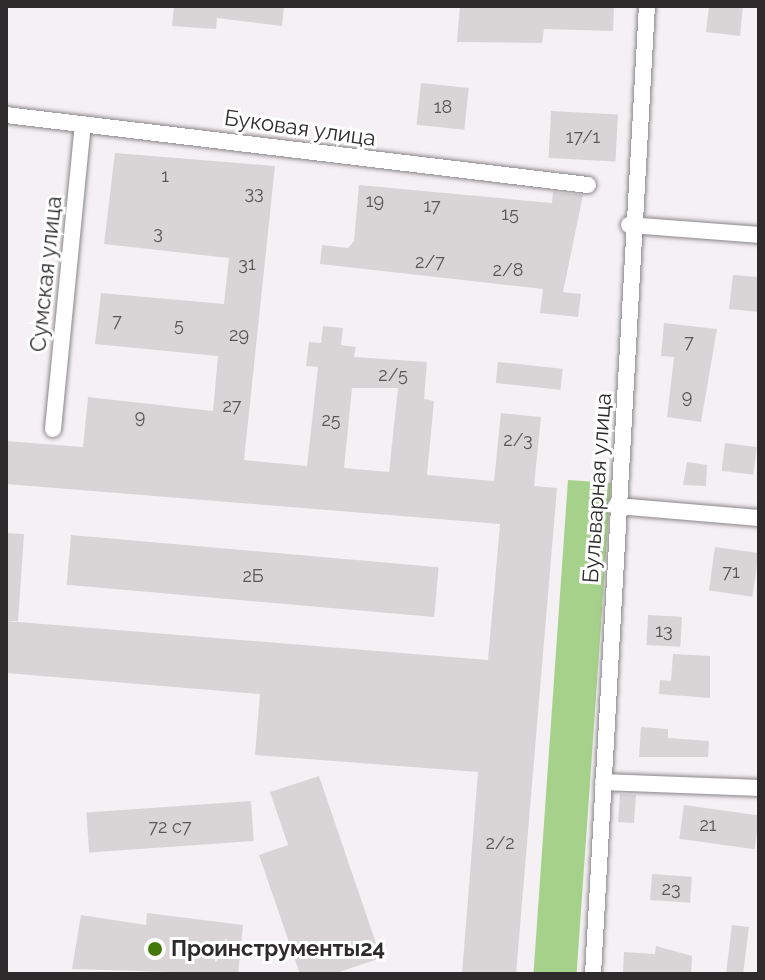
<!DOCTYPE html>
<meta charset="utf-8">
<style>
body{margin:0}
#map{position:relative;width:765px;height:980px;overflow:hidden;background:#f4f0f3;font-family:Raleway,sans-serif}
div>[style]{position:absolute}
.green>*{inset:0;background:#a6d18a;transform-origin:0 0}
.building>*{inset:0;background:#d9d5d7;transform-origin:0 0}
.roads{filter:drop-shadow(0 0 2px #898588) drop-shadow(0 0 2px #898588)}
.minor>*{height:16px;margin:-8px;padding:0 8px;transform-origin:8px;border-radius:8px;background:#fff}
.dots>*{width:22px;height:22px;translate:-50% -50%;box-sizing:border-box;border:4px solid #fff;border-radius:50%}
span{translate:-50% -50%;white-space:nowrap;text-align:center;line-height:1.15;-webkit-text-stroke:6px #fff;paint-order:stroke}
.number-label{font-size:18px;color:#585657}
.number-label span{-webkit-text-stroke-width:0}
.street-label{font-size:22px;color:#2d2b2c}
.poi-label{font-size:22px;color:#2d2b2c;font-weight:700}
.left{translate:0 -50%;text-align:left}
.frame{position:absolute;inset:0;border:8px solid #2d2b2c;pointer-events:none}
</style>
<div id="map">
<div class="green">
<div style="left:568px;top:480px;width:43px;height:495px;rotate:4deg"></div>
</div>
<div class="building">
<div style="clip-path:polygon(174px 6px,284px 6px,282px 26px,217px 18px,216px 29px,172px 26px)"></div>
<div style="clip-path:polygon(460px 6px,614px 6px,613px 31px,544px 29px,542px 43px,457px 42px)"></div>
<div style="clip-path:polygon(709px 6px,743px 6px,740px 36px,706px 32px)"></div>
<div style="left:421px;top:83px;width:48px;height:42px;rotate:6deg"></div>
<div style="left:551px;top:111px;width:67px;height:47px;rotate:3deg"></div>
<div style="clip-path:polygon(evenodd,115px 153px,275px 166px,244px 460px,307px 466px,318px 367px,306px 366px,309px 342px,321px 343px,323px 326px,343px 328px,341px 345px,356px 347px,354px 357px,427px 362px,424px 399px,434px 401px,427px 475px,494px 481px,501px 413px,541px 417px,534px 486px,557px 488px,516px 974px,462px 974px,478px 772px,255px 755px,260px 694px,6px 673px,6px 621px,488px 660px,500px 524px,6px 484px,6px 441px,83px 447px,88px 397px,213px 411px,218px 356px,95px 344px,101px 293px,224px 304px,229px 258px,104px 244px,115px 153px,352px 388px,398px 388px,389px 472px,344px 468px,352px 388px)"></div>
<div style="clip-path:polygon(359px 185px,552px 203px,553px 192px,583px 195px,563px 292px,581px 294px,578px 317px,540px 313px,543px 289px,320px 264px,322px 245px,348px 248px,354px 241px)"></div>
<div style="clip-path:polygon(733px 275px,759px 277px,759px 312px,729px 309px)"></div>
<div style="clip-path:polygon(664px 323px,717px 329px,701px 422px,667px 417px,674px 357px,661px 356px)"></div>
<div style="left:498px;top:362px;width:65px;height:21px;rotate:6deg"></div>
<div style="left:725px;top:443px;width:32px;height:28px;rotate:7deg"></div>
<div style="clip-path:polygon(687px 462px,707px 465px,706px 486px,683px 485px)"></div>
<div style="clip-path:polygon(6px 533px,24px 534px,18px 621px,6px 621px)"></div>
<div style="left:71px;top:535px;width:369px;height:50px;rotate:5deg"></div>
<div style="left:715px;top:547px;width:44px;height:44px;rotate:8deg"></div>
<div style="left:648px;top:615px;width:34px;height:30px;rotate:3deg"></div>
<div style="clip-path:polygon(673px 654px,710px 656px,710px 698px,659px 694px,660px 680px,671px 681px)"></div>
<div style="clip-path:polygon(641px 727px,668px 729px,668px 738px,709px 741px,708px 757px,639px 757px)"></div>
<div style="clip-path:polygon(319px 776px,381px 958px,333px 974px,300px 974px,259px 855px,288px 845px,270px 792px)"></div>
<div style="left:620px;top:794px;width:16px;height:28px;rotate:4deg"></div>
<div style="left:251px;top:801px;width:40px;height:165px;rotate:86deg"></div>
<div style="left:684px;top:805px;width:76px;height:34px;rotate:8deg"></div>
<div style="left:652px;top:874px;width:40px;height:26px;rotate:4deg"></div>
<div style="clip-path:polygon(147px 913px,243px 925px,238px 974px,72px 969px,81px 915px,146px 925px)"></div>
<div style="left:732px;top:925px;width:17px;height:49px;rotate:7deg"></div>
<div style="clip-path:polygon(656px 946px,692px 956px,691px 974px,623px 974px,624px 952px,655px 954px)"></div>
</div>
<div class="roads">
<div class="minor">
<div style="left:6px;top:115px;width:586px;rotate:6.86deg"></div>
<div style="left:629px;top:225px;width:130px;rotate:4.4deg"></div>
<div style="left:53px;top:429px;width:306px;rotate:-84.4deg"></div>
<div style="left:616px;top:506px;width:144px;rotate:4.8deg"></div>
<div style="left:603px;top:782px;width:156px;rotate:2.2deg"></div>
<div style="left:593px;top:974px;width:970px;rotate:-86.81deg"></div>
</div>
</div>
<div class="dots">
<div style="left:155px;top:949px;background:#43790a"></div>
</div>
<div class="number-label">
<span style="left:443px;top:107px">18</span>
<span style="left:583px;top:137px">17/1</span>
<span style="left:165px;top:176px">1</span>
<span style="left:254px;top:193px">33</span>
<span style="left:375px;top:201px">19</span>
<span style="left:432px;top:206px">17</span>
<span style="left:510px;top:214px">15</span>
<span style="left:158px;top:233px">3</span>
<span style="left:430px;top:262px">2/7</span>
<span style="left:247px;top:264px">31</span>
<span style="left:508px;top:270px">2/8</span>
<span style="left:117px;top:321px">7</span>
<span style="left:179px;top:325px">5</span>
<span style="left:239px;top:335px">29</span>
<span style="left:689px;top:342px">7</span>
<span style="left:393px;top:375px">2/5</span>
<span style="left:687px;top:397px">9</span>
<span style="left:232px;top:406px">27</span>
<span style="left:140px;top:417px">9</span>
<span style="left:331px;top:420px">25</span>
<span style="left:518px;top:440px">2/3</span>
<span style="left:731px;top:572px">71</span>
<span style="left:253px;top:576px">2Б</span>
<span style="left:664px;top:631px">13</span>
<span style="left:708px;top:825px">21</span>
<span style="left:170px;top:827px">72 с7</span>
<span style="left:500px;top:843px">2/2</span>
<span style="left:671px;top:889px">23</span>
</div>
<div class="street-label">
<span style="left:300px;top:128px;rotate:8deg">Буковая улица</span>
<span style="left:46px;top:274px;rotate:-84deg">Сумская улица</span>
<span style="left:597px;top:488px;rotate:-86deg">Бульварная улица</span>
</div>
<div class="poi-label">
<span class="left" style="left:171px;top:949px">Проинструменты24</span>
</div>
<div class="frame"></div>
</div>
